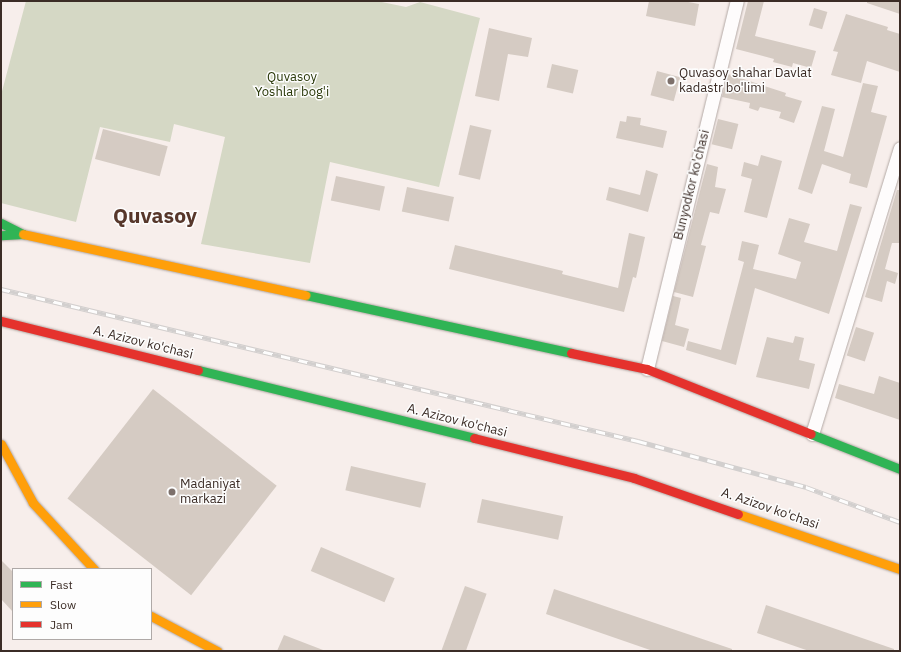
<!DOCTYPE html>
<style>
body{margin:0}
#map{position:relative;width:901px;height:652px;overflow:hidden;background:#f7eeeb;font-family:"IBM Plex Sans",sans-serif}
div>[style]{position:absolute}
.green>*{inset:0;background:#d5d8c5}
.building>*{inset:0;background:#d5cbc3;transform-origin:0 0}
.roads{filter:drop-shadow(0 0 1px #b3a9a5) drop-shadow(0 0 1px #b3a9a5)}
.street>*{height:13px;margin:-6.5px;padding:0 6.5px;transform-origin:6.5px;border-radius:6.5px;background:#fefcfc}
.fast>*{height:9px;margin:-4.5px;padding:0 4.5px;transform-origin:4.5px;border-radius:4.5px;background:#30b455}
.slow>*{height:9px;margin:-4.5px;padding:0 4.5px;transform-origin:4.5px;border-radius:4.5px;background:#ff9f0a}
.jam>*{height:9px;margin:-4.5px;padding:0 4.5px;transform-origin:4.5px;border-radius:4.5px;background:#e5322d}
.rail>*{height:4.5px;margin-top:-2.25px;transform-origin:0;background:repeating-linear-gradient(90deg,#fdfdfd 0 9px,#d2cfce 0 18px);box-sizing:border-box;border-block:1px solid #d2cfce}
.dots>*{width:11px;height:11px;translate:-50% -50%;box-sizing:border-box;border:2px solid #fdfdfd;border-radius:50%}
span{translate:-50% -50%;white-space:nowrap;text-align:center;line-height:1.15;-webkit-text-stroke:3px #fdfdfd;paint-order:stroke}
.poi-label{font-size:13px;color:#3b2c26}
.left{translate:0 -50%;text-align:left}
.park-label{font-size:13px;color:#2a3909}
.street-label{font-size:13px;color:#3b2c26}
.town-label{font-size:21px;color:#57372b;font-weight:700}
.frame{position:absolute;inset:0;border:2px solid #3b2c26;pointer-events:none}
.legend{position:absolute;left:12px;top:568px;width:140px;height:72px;box-sizing:border-box;background:#fdfdfd;border:1px solid #afa9a7;margin:0;padding:5px 7px;list-style:none;font-size:12px;color:#3b2c26}
.legend li{display:flex;align-items:center;gap:8px;height:20px}
.legend b{width:20px;border:1px solid #afa9a7}
</style>
<div id="map">
<div class="green">
<div style="clip-path:polygon(26px 1px,377px 1px,406px 7px,420px 2px,480px 18px,439px 187px,330px 162px,310px 263px,201px 244px,225px 137px,174px 124px,170px 142px,100px 127px,76px 222px,1px 203px,1px 95px)"></div>
</div>
<div class="building">
<div style="clip-path:polygon(649px 1px,683px 1px,699px 4px,695px 26px,646px 16px)"></div>
<div style="clip-path:polygon(748px 1px,764px 1px,755px 36px,816px 51px,811px 68px,793px 63px,792px 67px,773px 62px,774px 59px,736px 49px)"></div>
<div style="clip-path:polygon(867px 1px,900px 1px,900px 14px,867px 3px)"></div>
<div style="left:814px;top:8px;width:14px;height:18px;rotate:17deg"></div>
<div style="clip-path:polygon(846px 14px,888px 27px,887px 30px,900px 34px,900px 72px,867px 61px,861px 83px,831px 75px,838px 52px,833px 51px)"></div>
<div style="clip-path:polygon(489px 28px,532px 38px,528px 57px,508px 54px,499px 101px,475px 96px)"></div>
<div style="left:552px;top:64px;width:27px;height:24px;rotate:13deg"></div>
<div style="left:657px;top:71px;width:24px;height:25px;rotate:15deg"></div>
<div style="clip-path:polygon(728px 74px,786px 93px,785px 96px,802px 101px,794px 123px,779px 118px,781px 112px,760px 107px,758px 111px,749px 108px,750px 103px,722px 97px)"></div>
<div style="clip-path:polygon(863px 83px,878px 86px,871px 112px,887px 116px,867px 188px,849px 183px,851px 174px,822px 164px,812px 194px,798px 189px,822px 106px,835px 109px,824px 151px,843px 157px)"></div>
<div style="clip-path:polygon(627px 116px,641px 118px,640px 125px,667px 131px,663px 148px,616px 138px,620px 121px,626px 122px)"></div>
<div style="left:718px;top:119px;width:21px;height:26px;rotate:14deg"></div>
<div style="left:470px;top:125px;width:22px;height:51px;rotate:13deg"></div>
<div style="left:103px;top:129px;width:67px;height:31px;rotate:15deg"></div>
<div style="clip-path:polygon(761px 155px,782px 161px,767px 218px,744px 212px,752px 179px,741px 176px,744px 162px,758px 166px)"></div>
<div style="clip-path:polygon(707px 164px,718px 167px,715px 187px,726px 189px,719px 214px,710px 212px,701px 245px,706px 246px,693px 297px,674px 292px)"></div>
<div style="clip-path:polygon(646px 170px,658px 174px,648px 212px,606px 200px,609px 187px,640px 195px)"></div>
<div style="left:336px;top:176px;width:50px;height:25px;rotate:12deg"></div>
<div style="left:407px;top:187px;width:48px;height:25px;rotate:12deg"></div>
<div style="clip-path:polygon(897px 190px,900px 190px,900px 243px,892px 243px,885px 269px,898px 273px,895px 284px,887px 281px,882px 302px,865px 297px)"></div>
<div style="clip-path:polygon(850px 204px,862px 207px,829px 314px,755px 288px,736px 365px,686px 350px,688px 341px,721px 350px,744px 262px,738px 260px,742px 241px,759px 245px,753px 269px,796px 279px,801px 262px,778px 254px,789px 218px,810px 224px,804px 242px,837px 251px)"></div>
<div style="clip-path:polygon(629px 233px,645px 237px,636px 278px,633px 277px,624px 312px,449px 269px,455px 245px,563px 271px,562px 274px,618px 288px)"></div>
<div style="clip-path:polygon(673px 296px,681px 298px,675px 325px,689px 329px,684px 347px,662px 341px)"></div>
<div style="left:856px;top:327px;width:19px;height:30px;rotate:18deg"></div>
<div style="clip-path:polygon(795px 336px,804px 338px,799px 360px,815px 364px,809px 389px,756px 377px,767px 337px,793px 343px)"></div>
<div style="clip-path:polygon(879px 376px,900px 383px,900px 420px,835px 398px,839px 384px,874px 394px)"></div>
<div style="left:153px;top:389px;width:157px;height:139px;rotate:38deg"></div>
<div style="left:351px;top:466px;width:77px;height:25px;rotate:13deg"></div>
<div style="left:482px;top:499px;width:83px;height:24px;rotate:12deg"></div>
<div style="left:321px;top:547px;width:80px;height:26px;rotate:23deg"></div>
<div style="clip-path:polygon(1px 560px,13px 572px,13px 612px,1px 599px)"></div>
<div style="left:465px;top:586px;width:23px;height:69px;rotate:20deg"></div>
<div style="clip-path:polygon(554px 589px,732px 649px,732px 651px,653px 651px,546px 614px)"></div>
<div style="clip-path:polygon(766px 605px,894px 649px,894px 651px,809px 651px,757px 633px)"></div>
<div style="clip-path:polygon(284px 635px,323px 650px,323px 651px,277px 651px)"></div>
</div>
<div class="roads">
<div class="street">
<div style="left:647px;top:369px;width:379px;rotate:-76.3deg"></div>
<div style="left:812px;top:434px;width:299px;rotate:-72.9deg"></div>
</div>
<div class="fast">
<div style="left:1px;top:223px;width:25px;rotate:27deg"></div>
<div style="left:23px;top:234px;width:22px;rotate:177deg"></div>
<div style="left:306px;top:295px;width:271px;rotate:12.3deg"></div>
<div style="left:198px;top:370px;width:284px;rotate:13.8deg"></div>
<div style="left:811px;top:434px;width:96px;rotate:21.5deg"></div>
</div>
<div class="slow">
<div style="left:23px;top:234px;width:289px;rotate:12.2deg"></div>
<div style="left:1px;top:444px;width:67px;rotate:61.5deg"></div>
<div style="left:33px;top:503px;width:90px;rotate:47.3deg"></div>
<div style="left:738px;top:514px;width:171px;rotate:18.8deg"></div>
<div style="left:151px;top:616px;width:75px;rotate:27.9deg"></div>
</div>
<div class="jam">
<div style="left:1px;top:321px;width:203px;rotate:14deg"></div>
<div style="left:571px;top:353px;width:78px;rotate:11.9deg"></div>
<div style="left:647px;top:369px;width:176px;rotate:21.6deg"></div>
<div style="left:474px;top:438px;width:165px;rotate:14deg"></div>
<div style="left:634px;top:478px;width:110px;rotate:19.1deg"></div>
</div>
</div>
<div class="rail">
<div style="left:1px;top:289px;width:655px;rotate:13.42deg"></div>
<div style="left:638px;top:441px;width:174px;rotate:15.3deg"></div>
<div style="left:806px;top:487px;width:100px;rotate:20.4deg"></div>
</div>
<div class="dots">
<div style="left:671px;top:81px;background:#7d706b"></div>
<div style="left:172px;top:492px;background:#7d706b"></div>
</div>
<div class="poi-label">
<span class="left" style="left:679px;top:81px">Quvasoy shahar Davlat<br>kadastr bo'limi</span>
<span class="left" style="left:180px;top:492px">Madaniyat<br>markazi</span>
</div>
<div class="park-label">
<span style="left:292px;top:85px">Quvasoy<br>Yoshlar bog'i</span>
</div>
<div class="street-label">
<span style="left:692px;top:185px;rotate:-76deg">Bunyodkor ko'chasi</span>
<span style="left:143px;top:343px;rotate:14deg">A. Azizov ko'chasi</span>
<span style="left:457px;top:421px;rotate:14deg">A. Azizov ko'chasi</span>
<span style="left:770px;top:509px;rotate:19deg">A. Azizov ko'chasi</span>
</div>
<div class="town-label">
<span style="left:155px;top:215px">Quvasoy</span>
</div>
<div class="frame"></div>
<ul class="legend">
<li><b style="height:5px;background:#30b455"></b>Fast</li>
<li><b style="height:5px;background:#ff9f0a"></b>Slow</li>
<li><b style="height:5px;background:#e5322d"></b>Jam</li>
</ul>
</div>
